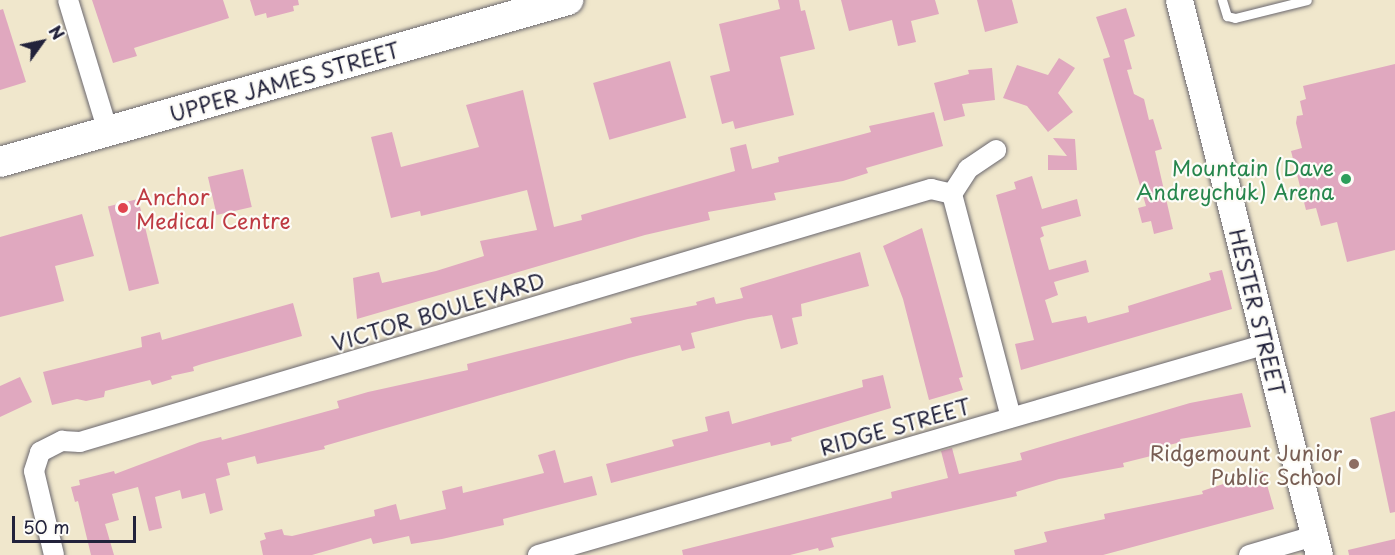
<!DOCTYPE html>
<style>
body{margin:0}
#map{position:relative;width:1395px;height:555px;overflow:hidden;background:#f0e7cc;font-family:"Playpen Sans",sans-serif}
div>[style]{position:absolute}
.building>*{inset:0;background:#e0a8bf;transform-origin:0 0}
.roads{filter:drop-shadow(0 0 2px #6a676e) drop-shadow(0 0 2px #6a676e)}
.lane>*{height:9px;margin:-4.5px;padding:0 4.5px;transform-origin:4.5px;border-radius:4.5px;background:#fff}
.street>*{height:20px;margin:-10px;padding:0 10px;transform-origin:10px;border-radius:10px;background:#fff}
.secondary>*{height:27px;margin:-13.5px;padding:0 13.5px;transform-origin:13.5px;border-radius:13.5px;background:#fff}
.primary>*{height:30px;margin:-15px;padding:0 15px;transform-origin:15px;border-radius:15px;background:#fff}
.dots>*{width:16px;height:16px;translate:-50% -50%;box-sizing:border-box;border:3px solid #fdfcf7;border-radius:50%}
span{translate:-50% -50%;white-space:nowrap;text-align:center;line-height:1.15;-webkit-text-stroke:4.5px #fdfcf7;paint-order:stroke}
.street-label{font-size:21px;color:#22223b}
.leisure-label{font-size:21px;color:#27864d}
.right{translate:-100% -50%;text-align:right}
.health-label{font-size:21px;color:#be3a42}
.left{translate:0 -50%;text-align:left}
.education-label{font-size:21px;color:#785e54}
.north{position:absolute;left:12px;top:12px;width:60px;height:60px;-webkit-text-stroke:4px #fdfcf7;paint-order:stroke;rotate:57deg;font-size:16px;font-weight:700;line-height:24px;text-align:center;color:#22223b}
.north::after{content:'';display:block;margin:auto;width:21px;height:27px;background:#22223b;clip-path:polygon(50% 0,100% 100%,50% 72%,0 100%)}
.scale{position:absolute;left:12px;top:516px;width:124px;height:27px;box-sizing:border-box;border:3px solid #22223b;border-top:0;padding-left:8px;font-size:18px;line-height:21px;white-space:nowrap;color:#22223b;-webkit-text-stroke:4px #fdfcf7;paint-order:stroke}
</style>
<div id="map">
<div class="building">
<div style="clip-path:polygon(92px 0,223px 0,229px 18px,134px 48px,137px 56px,113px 63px)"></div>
<div style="clip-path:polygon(250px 0,298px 0,299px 5px,293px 6px,294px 11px,267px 18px,266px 13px,255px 16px)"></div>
<div style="clip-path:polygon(778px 0,799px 0,801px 11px,805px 10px,815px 49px,780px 57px,794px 115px,735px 129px,733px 121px,722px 124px,710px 76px,730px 71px,719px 24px,780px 9px)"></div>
<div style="clip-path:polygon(841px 0,935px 0,939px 14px,911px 21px,916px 42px,898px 46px,892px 20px,849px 31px)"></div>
<div style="clip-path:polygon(977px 0,1012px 0,1018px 23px,985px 32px)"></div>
<div style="clip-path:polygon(1126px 8px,1135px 36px,1124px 40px,1132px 69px,1127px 70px,1134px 94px,1144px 99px,1149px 120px,1153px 119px,1162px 149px,1155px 151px,1173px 229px,1154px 234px,1151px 221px,1142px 223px,1138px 208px,1146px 206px,1103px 59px,1110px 57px,1096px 17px)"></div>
<div style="clip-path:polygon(3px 9px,26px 82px,0 90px,0 10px)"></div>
<div style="clip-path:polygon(1059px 58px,1075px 68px,1058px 93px,1073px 112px,1048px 132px,1027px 106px,1003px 98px,1017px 65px,1048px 75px)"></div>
<div style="left:670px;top:61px;width:59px;height:80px;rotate:74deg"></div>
<div style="clip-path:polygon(1395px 64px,1395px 250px,1347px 262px,1337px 222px,1321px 226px,1316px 208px,1306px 210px,1291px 151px,1302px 148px,1296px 123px,1297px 116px,1303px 115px,1300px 101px,1306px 99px,1303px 86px)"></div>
<div style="clip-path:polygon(992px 68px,995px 100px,962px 104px,965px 116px,944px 121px,934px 83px,969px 74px,968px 70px)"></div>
<div style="clip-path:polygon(523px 90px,554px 227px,582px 220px,581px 215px,735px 171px,730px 148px,746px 144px,752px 169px,779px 162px,778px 157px,871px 132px,869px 126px,934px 112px,943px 146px,866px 168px,868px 173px,843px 181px,774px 193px,776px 200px,708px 212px,710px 220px,645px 235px,357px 319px,353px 278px,379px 272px,382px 283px,436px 271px,484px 256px,480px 241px,537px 230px,527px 190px,421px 216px,420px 211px,391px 218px,371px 137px,392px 132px,401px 167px,479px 147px,466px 105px)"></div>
<div style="clip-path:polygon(1053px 138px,1075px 139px,1077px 170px,1048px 170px,1048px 155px,1067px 156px)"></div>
<div style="left:243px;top:169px;width:39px;height:36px;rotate:77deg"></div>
<div style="clip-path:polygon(1032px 176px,1042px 209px,1077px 199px,1081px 216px,1041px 227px,1044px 236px,1040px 238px,1049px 270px,1086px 260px,1089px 272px,1054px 282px,1058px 295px,1045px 300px,1052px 323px,1086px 316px,1088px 323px,1129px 312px,1128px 306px,1211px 280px,1209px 273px,1222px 270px,1232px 309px,1021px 370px,1015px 344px,1034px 340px,996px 195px,1016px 189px,1014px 182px)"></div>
<div style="left:138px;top:199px;width:87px;height:31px;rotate:76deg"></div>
<div style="clip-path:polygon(82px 214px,94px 256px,55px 266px,64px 301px,0 317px,0 237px)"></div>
<div style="clip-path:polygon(922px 228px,963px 377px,959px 378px,963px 390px,929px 400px,903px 299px,883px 246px)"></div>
<div style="clip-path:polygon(860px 252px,869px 286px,801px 304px,802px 316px,792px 318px,798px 344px,781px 349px,772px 315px,748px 319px,691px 333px,695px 348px,682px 351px,680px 345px,629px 358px,324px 446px,325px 449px,257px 464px,255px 456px,227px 463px,230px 475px,216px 479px,223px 510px,210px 514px,205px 493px,182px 499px,180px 490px,155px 497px,162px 528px,149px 531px,138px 487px,112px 494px,119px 520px,105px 524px,114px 555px,91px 555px,78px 501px,75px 502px,71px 487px,80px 485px,79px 480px,114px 471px,115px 474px,200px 442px,221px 437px,222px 440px,339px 408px,337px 401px,368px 392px,468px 370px,467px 364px,632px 323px,630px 318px,697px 305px,696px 302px,714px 297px,716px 304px,743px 298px,740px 288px)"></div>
<div style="clip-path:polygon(293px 303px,302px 336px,202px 364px,193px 367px,194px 371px,171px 376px,172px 379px,152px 385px,150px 380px,105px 391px,104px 397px,86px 401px,77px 399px,52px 405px,43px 372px,142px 347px,141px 337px,160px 332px,162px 340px)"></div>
<div style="clip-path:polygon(883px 375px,891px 408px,791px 438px,792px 441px,771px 446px,770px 442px,611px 483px,606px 464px,674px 446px,672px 440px,708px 431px,705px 417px,729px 411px,732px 424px,863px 387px,862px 380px)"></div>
<div style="clip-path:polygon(20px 377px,32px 402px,0 417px,0 386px)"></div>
<div style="clip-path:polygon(1242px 393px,1251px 427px,1180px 439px,1181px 442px,1153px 449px,1155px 455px,1123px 463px,1124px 467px,1059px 479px,1016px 492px,1017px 496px,831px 538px,834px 547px,819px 551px,818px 548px,790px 555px,683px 555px,682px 550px,892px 498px,891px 492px,948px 478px,941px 451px,952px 448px,959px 474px,1022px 460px,1020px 453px,1190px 403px)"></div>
<div style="clip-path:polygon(1395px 411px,1395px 512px,1390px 513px,1370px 418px)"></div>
<div style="clip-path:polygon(555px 450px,564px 483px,592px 476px,597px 495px,503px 519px,504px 525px,442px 539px,411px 544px,409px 536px,373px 544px,371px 538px,312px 555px,263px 555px,260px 541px,266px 539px,264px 533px,282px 529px,284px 535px,292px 536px,375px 516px,374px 510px,396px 504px,400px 520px,446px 509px,442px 491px,462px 486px,463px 493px,544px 473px,538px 455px)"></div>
<div style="clip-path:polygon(1263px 471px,1274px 509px,1103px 555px,1015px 555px,1014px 550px,1047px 542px,1044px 532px,1105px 519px,1104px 514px,1203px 494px,1202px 491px)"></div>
<div style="clip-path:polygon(1395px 539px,1395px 555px,1349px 555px,1348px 550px)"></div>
</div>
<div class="roads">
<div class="lane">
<div style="left:1222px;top:0;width:17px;rotate:73deg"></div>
<div style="left:1227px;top:16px;width:8px;rotate:14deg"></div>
<div style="left:1235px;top:18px;width:74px;rotate:-14deg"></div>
</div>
<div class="street">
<div style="left:68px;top:0;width:138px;rotate:73.1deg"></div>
<div style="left:952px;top:194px;width:231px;rotate:75.2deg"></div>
<div style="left:952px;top:194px;width:30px;rotate:-57deg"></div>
<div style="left:968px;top:169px;width:34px;rotate:-34deg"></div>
<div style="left:54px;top:555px;width:86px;rotate:-103.4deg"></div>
<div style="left:34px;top:471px;width:20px;rotate:-72deg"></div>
<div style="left:40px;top:452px;width:25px;rotate:-27deg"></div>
<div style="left:62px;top:441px;width:18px;rotate:3deg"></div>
<div style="left:80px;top:442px;width:888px;rotate:-16.56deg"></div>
<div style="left:931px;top:189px;width:22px;rotate:13deg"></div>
<div style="left:538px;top:555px;width:758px;rotate:-16.16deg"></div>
<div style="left:1249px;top:555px;width:68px;rotate:-16.3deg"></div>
</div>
<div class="secondary">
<div style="left:1179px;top:0;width:572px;rotate:75.84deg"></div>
</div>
<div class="primary">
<div style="left:0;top:162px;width:591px;rotate:-15.92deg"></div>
</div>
</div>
<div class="dots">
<div style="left:1346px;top:179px;background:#2e9e5b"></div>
<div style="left:123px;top:208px;background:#e0444e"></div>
<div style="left:1354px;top:464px;background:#8d6e63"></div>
</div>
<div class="street-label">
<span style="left:284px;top:81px;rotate:-16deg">UPPER JAMES STREET</span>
<span style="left:438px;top:311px;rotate:-17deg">VICTOR BOULEVARD</span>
<span style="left:1258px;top:312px;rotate:76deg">HESTER STREET</span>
<span style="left:895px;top:426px;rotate:-16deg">RIDGE STREET</span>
</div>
<div class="leisure-label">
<span class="right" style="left:1334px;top:179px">Mountain (Dave<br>Andreychuk) Arena</span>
</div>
<div class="health-label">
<span class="left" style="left:136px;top:208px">Anchor<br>Medical Centre</span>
</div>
<div class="education-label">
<span class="right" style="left:1342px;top:464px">Ridgemount Junior<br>Public School</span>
</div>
<div class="north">N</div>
<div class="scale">50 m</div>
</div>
